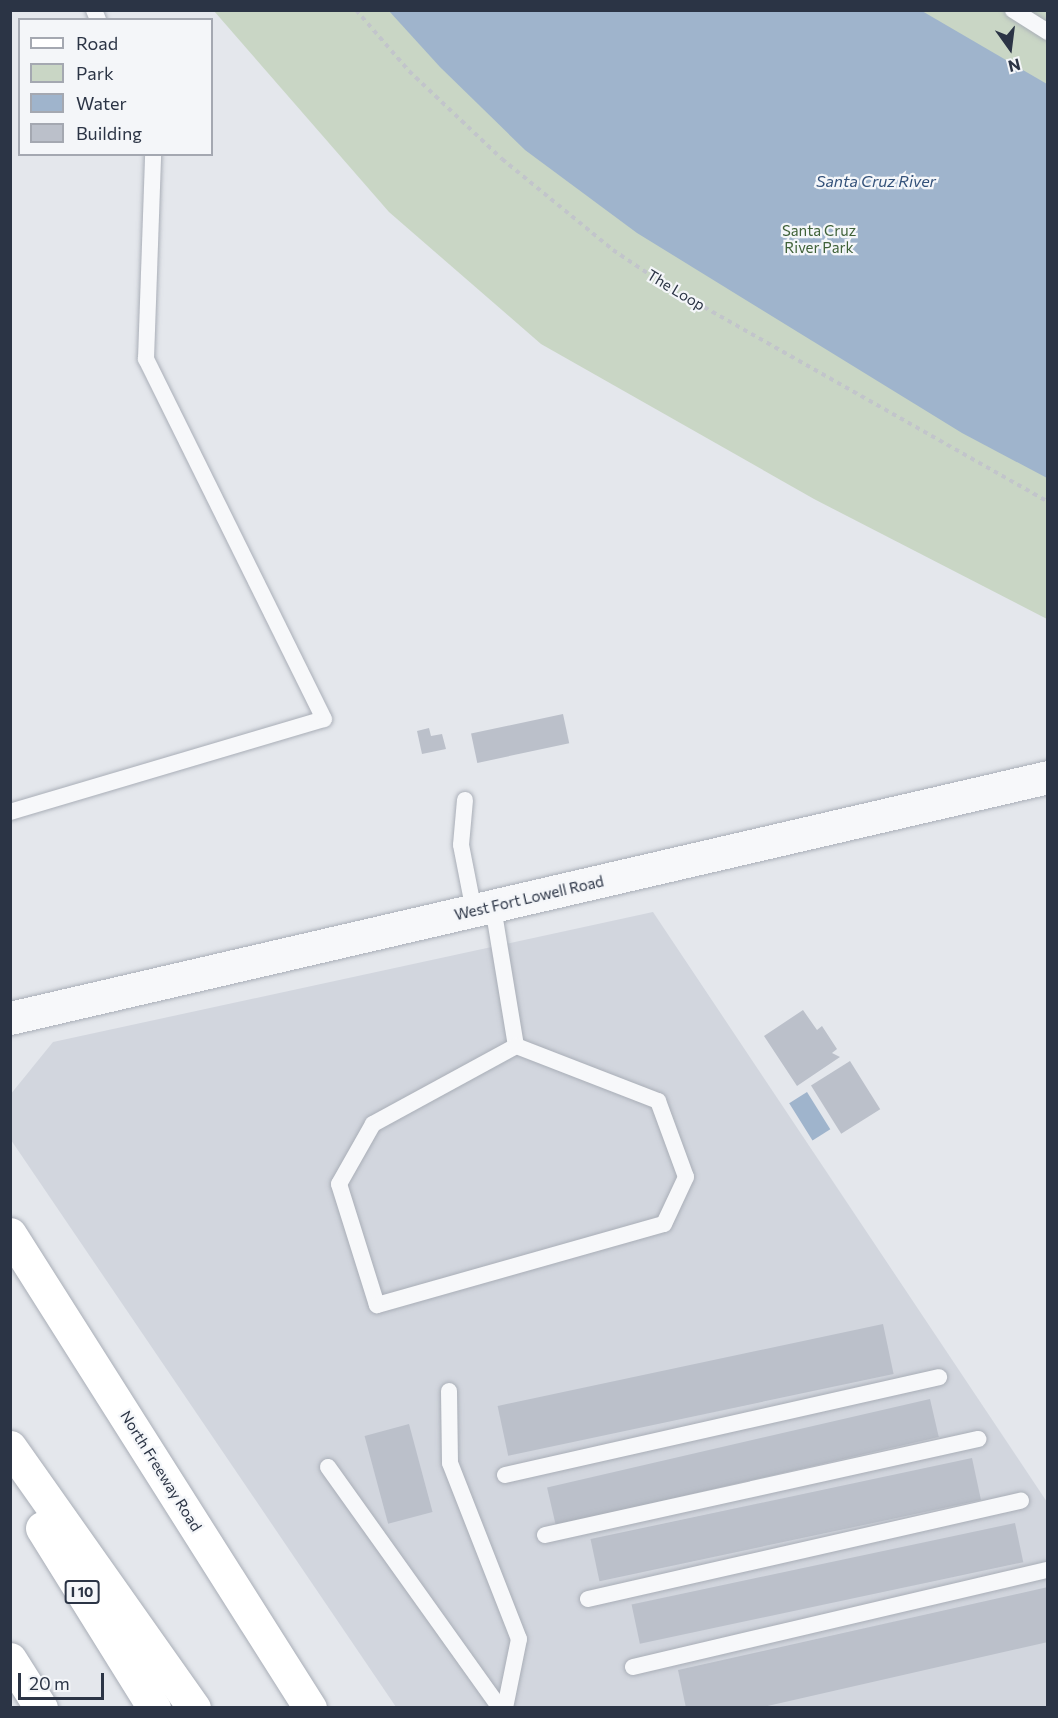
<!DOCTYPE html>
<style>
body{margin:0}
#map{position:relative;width:1058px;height:1718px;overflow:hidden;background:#e4e7ec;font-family:Commissioner,sans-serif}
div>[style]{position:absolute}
.built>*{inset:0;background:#d2d6de}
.green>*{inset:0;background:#c9d6c5}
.water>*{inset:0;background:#9fb4cc;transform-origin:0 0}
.building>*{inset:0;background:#bbc0ca;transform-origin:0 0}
.path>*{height:4px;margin-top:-2px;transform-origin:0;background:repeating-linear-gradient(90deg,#c2c5cb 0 4.5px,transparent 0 9px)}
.roads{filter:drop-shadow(0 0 2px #a9aeb7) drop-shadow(0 0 2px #a9aeb7)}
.service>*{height:16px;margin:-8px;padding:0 8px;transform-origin:8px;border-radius:8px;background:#f7f8fa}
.tertiary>*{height:33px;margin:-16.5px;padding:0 16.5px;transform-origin:16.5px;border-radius:16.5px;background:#f7f8fa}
.secondary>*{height:33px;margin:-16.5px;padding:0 16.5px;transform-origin:16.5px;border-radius:16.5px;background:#fff}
.motorway>*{height:33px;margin:-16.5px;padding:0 16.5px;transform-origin:16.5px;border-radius:16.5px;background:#fff}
span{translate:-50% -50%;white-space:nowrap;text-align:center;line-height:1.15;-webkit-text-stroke:4.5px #f4f6f9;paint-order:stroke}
.shield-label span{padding:2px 4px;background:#f4f6f9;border:2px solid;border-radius:4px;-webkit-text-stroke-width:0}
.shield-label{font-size:14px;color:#2b3445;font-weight:700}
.park-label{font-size:15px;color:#3f6138}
.street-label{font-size:15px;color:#2b3445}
.water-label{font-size:16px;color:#34527a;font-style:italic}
.frame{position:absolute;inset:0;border:12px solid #2b3445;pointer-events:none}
.legend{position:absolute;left:18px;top:18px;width:195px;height:138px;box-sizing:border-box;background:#f4f6f9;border:2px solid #a4a8b1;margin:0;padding:8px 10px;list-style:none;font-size:18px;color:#2b3445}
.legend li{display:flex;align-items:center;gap:12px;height:30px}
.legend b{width:30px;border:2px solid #a4a8b1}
.north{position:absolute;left:980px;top:18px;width:60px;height:60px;-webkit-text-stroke:4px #f4f6f9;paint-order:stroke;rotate:166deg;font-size:16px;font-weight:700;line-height:24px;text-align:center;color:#2b3445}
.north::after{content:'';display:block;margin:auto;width:21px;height:27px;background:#2b3445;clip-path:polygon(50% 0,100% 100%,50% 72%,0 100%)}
.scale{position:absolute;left:18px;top:1673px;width:86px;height:27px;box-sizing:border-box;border:3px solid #2b3445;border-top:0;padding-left:8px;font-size:18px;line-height:21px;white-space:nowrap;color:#2b3445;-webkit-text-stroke:4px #f4f6f9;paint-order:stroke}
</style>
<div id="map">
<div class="built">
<div style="clip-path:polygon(653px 912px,1047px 1502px,1047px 1707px,396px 1707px,11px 1140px,10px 1095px,53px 1042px)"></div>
</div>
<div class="green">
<div style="clip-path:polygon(214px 11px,1047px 11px,1047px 619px,814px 499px,541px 344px,389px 212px)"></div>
</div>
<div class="water">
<div style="clip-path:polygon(389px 11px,922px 11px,1047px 84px,1047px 478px,962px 433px,637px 233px,525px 150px,440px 67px)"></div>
<div style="left:807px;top:1092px;width:44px;height:21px;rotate:58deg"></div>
</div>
<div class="building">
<div style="left:563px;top:714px;width:30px;height:94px;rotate:78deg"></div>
<div style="clip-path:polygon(429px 728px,431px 736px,442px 734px,446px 749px,422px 754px,417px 731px)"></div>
<div style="clip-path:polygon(803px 1010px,817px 1030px,822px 1026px,837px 1049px,832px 1053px,840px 1057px,797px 1086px,764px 1036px)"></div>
<div style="left:850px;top:1061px;width:57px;height:46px;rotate:58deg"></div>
<div style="left:883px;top:1324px;width:51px;height:394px;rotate:78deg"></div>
<div style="left:930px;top:1399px;width:39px;height:393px;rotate:77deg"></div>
<div style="left:409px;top:1424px;width:91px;height:46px;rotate:75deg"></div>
<div style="left:972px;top:1458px;width:43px;height:390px;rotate:78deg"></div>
<div style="left:1015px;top:1523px;width:40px;height:392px;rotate:78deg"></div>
<div style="clip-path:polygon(1048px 1587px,1048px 1642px,759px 1708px,686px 1708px,678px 1670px)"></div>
</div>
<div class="path">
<div style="left:356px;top:10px;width:81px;rotate:49deg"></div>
<div style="left:409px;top:71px;width:128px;rotate:43.4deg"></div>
<div style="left:502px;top:159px;width:144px;rotate:39.3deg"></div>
<div style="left:613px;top:250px;width:63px;rotate:33.9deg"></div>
<div style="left:665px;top:285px;width:440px;rotate:29.5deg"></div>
</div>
<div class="roads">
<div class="service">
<div style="left:94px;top:10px;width:11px;rotate:68deg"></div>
<div style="left:1013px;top:10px;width:41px;rotate:32.2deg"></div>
<div style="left:465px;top:800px;width:45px;rotate:95.1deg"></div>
<div style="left:461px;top:845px;width:67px;rotate:78.9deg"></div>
<div style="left:10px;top:812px;width:327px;rotate:-16.5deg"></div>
<div style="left:324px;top:719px;width:402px;rotate:-116.3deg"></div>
<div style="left:146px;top:359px;width:205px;rotate:-88deg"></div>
<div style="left:493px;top:907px;width:141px;rotate:80.6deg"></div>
<div style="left:516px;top:1046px;width:163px;rotate:151.4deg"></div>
<div style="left:373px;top:1124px;width:69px;rotate:119.5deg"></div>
<div style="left:339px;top:1184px;width:127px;rotate:72.6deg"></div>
<div style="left:377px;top:1305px;width:298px;rotate:-15.8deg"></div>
<div style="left:664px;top:1224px;width:52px;rotate:-64.9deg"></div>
<div style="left:686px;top:1177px;width:81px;rotate:-110.2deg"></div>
<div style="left:658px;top:1101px;width:152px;rotate:-158.8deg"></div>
<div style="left:449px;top:1391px;width:72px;rotate:89.2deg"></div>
<div style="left:450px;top:1463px;width:189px;rotate:68.6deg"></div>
<div style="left:519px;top:1639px;width:70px;rotate:101.5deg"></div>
<div style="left:328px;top:1467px;width:296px;rotate:54.5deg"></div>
<div style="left:505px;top:1475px;width:445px;rotate:-12.7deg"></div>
<div style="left:545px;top:1535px;width:444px;rotate:-12.5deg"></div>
<div style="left:588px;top:1599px;width:444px;rotate:-12.8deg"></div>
<div style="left:633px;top:1667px;width:426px;rotate:-13.2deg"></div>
</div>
<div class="tertiary">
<div style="left:10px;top:1018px;width:1066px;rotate:-13.07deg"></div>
</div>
<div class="secondary">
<div style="left:10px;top:1234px;width:561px;rotate:57.67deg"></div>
</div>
<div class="motorway">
<div style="left:10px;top:1447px;width:319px;rotate:54.8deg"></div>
<div style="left:42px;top:1528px;width:212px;rotate:58.1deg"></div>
<div style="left:10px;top:1659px;width:58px;rotate:57.7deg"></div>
</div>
</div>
<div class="shield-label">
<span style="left:82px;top:1592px">I 10</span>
</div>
<div class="park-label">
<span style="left:819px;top:239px">Santa Cruz<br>River Park</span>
</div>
<div class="street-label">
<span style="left:676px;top:290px;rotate:31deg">The Loop</span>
<span style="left:529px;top:898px;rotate:-13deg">West Fort Lowell Road</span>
<span style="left:161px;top:1471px;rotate:58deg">North Freeway Road</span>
</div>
<div class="water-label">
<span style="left:876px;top:181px">Santa Cruz River</span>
</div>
<div class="frame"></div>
<ul class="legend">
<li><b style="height:8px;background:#fff"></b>Road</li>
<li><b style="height:16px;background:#c9d6c5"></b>Park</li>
<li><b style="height:16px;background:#9fb4cc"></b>Water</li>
<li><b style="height:16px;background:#bbc0ca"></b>Building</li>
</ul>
<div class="north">N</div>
<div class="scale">20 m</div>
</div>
